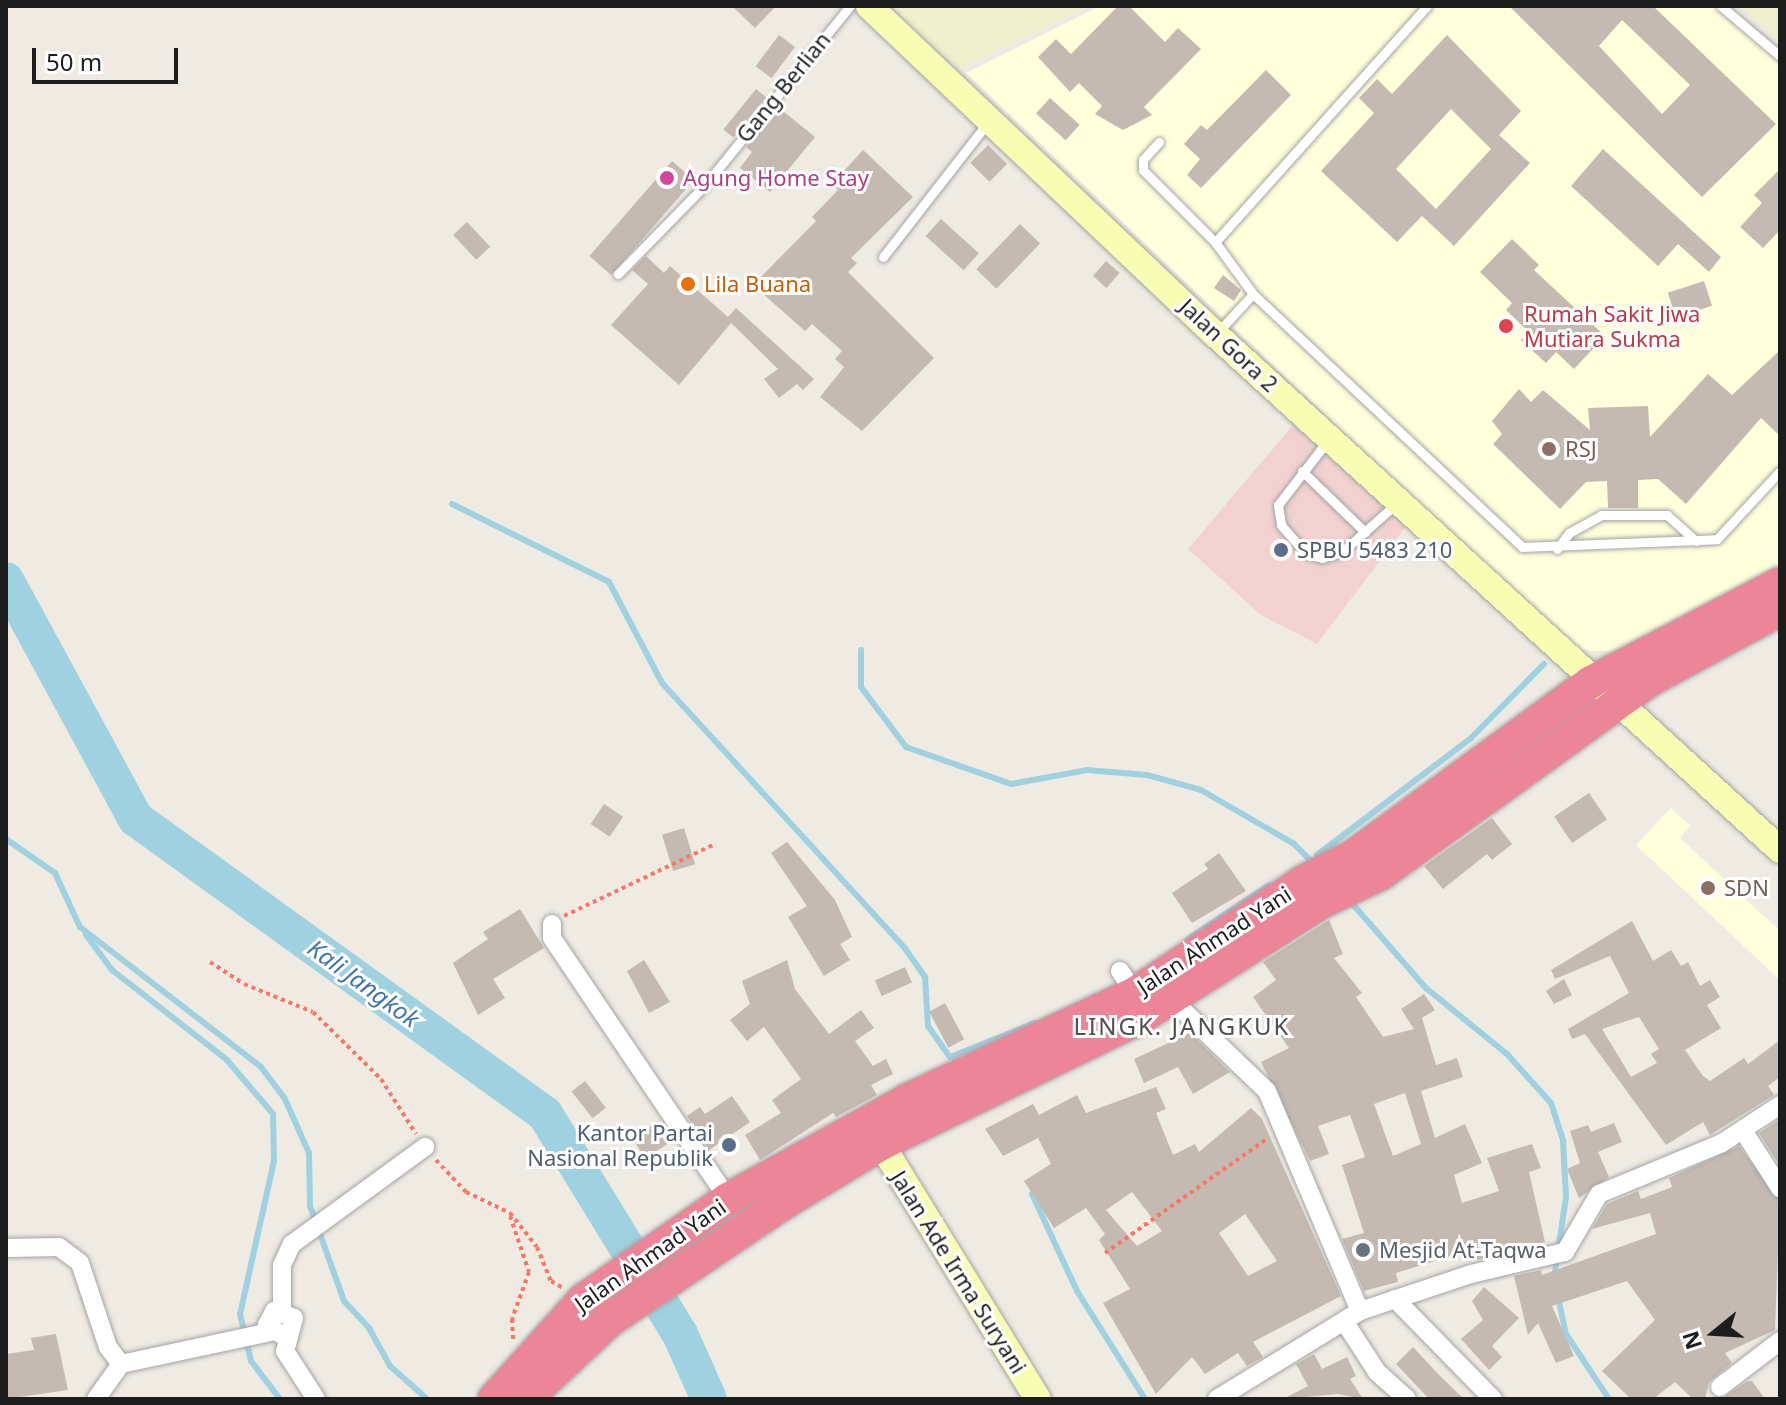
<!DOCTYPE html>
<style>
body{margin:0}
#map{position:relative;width:1786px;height:1405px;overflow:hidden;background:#efebe3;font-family:"Noto Sans",sans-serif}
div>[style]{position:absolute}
.commercial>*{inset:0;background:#f1d2d1}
.education>*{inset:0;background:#ffffdc}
.farmland>*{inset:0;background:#edefcd}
.stream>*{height:6px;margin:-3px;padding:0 3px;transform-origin:3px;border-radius:3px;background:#a0d1e0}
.river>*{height:36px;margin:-18px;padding:0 18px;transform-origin:18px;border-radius:18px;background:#a0d1e0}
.building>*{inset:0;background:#c4bab2;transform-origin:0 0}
.path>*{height:4px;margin-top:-2px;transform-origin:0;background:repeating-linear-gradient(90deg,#ff7564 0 4px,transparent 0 8px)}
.roads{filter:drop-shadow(0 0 2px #a4a4a4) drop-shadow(0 0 2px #a4a4a4)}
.lane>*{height:9px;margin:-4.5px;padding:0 4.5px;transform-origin:4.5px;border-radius:4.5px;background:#fff}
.street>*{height:18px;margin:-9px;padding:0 9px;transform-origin:9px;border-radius:9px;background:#fff}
.secondary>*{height:26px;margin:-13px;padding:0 13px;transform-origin:13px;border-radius:13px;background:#f9fdb3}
.highway>*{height:32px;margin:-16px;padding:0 16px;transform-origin:16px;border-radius:16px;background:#ec8598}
.dots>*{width:22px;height:22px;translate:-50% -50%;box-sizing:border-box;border:4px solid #fff;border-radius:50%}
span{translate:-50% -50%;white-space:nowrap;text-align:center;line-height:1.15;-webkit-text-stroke:6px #fff;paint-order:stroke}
.street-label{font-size:22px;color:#1d1d1d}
.hotel-label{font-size:22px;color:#b23c85}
.left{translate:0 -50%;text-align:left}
.food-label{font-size:22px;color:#c56008}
.health-label{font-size:22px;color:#be3a42}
.education-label{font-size:22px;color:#785e54}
.service-label{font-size:22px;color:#4e5e75}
.right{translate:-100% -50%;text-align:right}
.worship-label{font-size:22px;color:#5b616d}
.water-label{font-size:24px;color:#4176ab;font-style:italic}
.neighbourhood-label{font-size:24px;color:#505050;letter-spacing:2px}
.frame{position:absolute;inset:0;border:8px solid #1d1d1d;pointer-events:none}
.north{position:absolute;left:1674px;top:1293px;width:80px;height:80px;-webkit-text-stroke:6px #fff;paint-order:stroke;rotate:252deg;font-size:22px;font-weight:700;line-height:32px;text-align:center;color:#1d1d1d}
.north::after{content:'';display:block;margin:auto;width:28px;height:36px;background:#1d1d1d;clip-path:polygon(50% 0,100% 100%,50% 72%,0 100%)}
.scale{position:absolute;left:32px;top:48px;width:146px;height:36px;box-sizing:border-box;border:4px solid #1d1d1d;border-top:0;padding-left:10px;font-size:24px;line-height:28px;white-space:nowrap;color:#1d1d1d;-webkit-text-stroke:6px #fff;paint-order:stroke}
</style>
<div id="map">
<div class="commercial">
<div style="clip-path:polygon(1293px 425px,1407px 525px,1317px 644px,1261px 615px,1188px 549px)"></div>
</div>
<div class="education">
<div style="clip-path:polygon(1100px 6px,1726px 6px,1780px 53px,1780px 579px,1639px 652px,1572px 650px,966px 73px)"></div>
<div style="clip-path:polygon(1671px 808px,1690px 826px,1680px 838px,1780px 931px,1780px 980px,1636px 845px)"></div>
</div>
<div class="farmland">
<div style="clip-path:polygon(888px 6px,1088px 6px,959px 69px)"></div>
<div style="clip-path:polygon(1741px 6px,1780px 6px,1780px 41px)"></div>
</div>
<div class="stream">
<div style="left:452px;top:504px;width:175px;rotate:26.4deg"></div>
<div style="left:609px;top:582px;width:114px;rotate:62.3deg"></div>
<div style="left:662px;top:683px;width:358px;rotate:47.5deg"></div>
<div style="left:904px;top:947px;width:37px;rotate:55deg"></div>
<div style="left:925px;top:977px;width:49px;rotate:86.5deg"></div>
<div style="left:928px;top:1026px;width:38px;rotate:55deg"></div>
<div style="left:950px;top:1057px;width:92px;rotate:-21.8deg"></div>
<div style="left:861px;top:650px;width:37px;rotate:90deg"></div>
<div style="left:861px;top:687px;width:75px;rotate:53.1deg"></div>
<div style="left:906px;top:747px;width:111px;rotate:19.4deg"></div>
<div style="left:1011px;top:784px;width:77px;rotate:-10.4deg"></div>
<div style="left:1087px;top:770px;width:60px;rotate:4.8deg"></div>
<div style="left:1147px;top:775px;width:56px;rotate:15.5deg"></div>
<div style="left:1201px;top:790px;width:108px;rotate:30.1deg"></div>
<div style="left:1294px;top:844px;width:28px;rotate:45deg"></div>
<div style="left:6px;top:839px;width:60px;rotate:34.8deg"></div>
<div style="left:55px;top:873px;width:60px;rotate:65.2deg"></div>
<div style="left:80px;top:927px;width:229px;rotate:37.7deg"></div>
<div style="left:261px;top:1067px;width:38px;rotate:53deg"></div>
<div style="left:284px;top:1097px;width:61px;rotate:65.9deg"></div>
<div style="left:309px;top:1153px;width:53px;rotate:88.9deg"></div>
<div style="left:310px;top:1206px;width:101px;rotate:70.3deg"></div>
<div style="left:344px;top:1301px;width:37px;rotate:47deg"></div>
<div style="left:369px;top:1328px;width:43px;rotate:61.1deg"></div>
<div style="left:390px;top:1366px;width:50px;rotate:41.7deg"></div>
<div style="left:1317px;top:855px;width:193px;rotate:-37.2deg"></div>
<div style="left:1471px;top:738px;width:104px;rotate:-45.4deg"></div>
<div style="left:1350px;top:901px;width:116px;rotate:48.9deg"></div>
<div style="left:1426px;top:988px;width:104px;rotate:39.2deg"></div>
<div style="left:1507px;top:1054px;width:66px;rotate:48.1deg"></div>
<div style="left:1551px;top:1103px;width:40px;rotate:72deg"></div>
<div style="left:1563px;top:1141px;width:56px;rotate:86.9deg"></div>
<div style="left:1566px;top:1197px;width:82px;rotate:98.4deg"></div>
<div style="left:86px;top:935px;width:44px;rotate:53.4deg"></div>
<div style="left:112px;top:970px;width:146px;rotate:38deg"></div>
<div style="left:227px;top:1060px;width:71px;rotate:49.6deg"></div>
<div style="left:273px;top:1114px;width:47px;rotate:88.8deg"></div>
<div style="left:274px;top:1161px;width:157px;rotate:102.5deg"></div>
<div style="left:240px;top:1314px;width:48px;rotate:76.8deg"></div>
<div style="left:251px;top:1361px;width:48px;rotate:52.7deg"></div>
<div style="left:1188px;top:939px;width:97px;rotate:-33.7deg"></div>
<div style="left:1032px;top:1194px;width:107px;rotate:65.1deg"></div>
<div style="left:1077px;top:1291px;width:128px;rotate:57.8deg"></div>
<div style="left:1558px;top:1297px;width:38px;rotate:78deg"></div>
<div style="left:1566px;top:1334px;width:78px;rotate:56.5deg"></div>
</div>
<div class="river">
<div style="left:6px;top:580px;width:272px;rotate:61.5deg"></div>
<div style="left:136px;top:819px;width:504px;rotate:35.8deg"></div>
<div style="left:545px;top:1114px;width:258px;rotate:58.5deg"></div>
<div style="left:680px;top:1334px;width:71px;rotate:66deg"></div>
</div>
<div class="building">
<div style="clip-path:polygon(732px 6px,776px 6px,755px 28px)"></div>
<div style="clip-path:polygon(1118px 6px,1129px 6px,1165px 42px,1178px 28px,1201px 49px,1144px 107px,1152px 115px,1123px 130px,1095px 114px,1102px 106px,1079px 83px,1070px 92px,1038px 57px,1056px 39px,1071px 54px)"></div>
<div style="clip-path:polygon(evenodd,1509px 6px,1653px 6px,1776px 124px,1702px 197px,1509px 6px,1622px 20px,1690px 85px,1662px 114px,1599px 46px,1622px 20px)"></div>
<div style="left:779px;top:35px;width:20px;height:39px;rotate:37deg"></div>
<div style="clip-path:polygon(evenodd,1447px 35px,1521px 111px,1499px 135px,1530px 163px,1454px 246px,1422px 216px,1397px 242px,1321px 171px,1374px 113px,1359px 98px,1377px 79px,1392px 94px,1447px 35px,1451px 109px,1491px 149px,1436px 209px,1396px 169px,1451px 109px)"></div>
<div style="clip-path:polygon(1266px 70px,1291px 95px,1201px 188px,1187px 175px,1200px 159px,1184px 144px,1201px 125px,1207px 130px)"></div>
<div style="left:756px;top:89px;width:13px;height:52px;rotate:39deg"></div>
<div style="left:1050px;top:98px;width:40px;height:21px;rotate:42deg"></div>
<div style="clip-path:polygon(778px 107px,815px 137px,770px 192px,740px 168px,752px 152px,746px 147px)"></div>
<div style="left:988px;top:145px;width:27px;height:25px;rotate:45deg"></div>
<div style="clip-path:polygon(1603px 149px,1721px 257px,1709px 272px,1678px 244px,1658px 266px,1571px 186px)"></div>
<div style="clip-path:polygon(863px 150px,913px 197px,851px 258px,857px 263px,848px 272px,934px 358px,862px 431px,820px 397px,844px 367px,835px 359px,842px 351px,812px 324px,805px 331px,753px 285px,816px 221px,812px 217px,838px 190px,832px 184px)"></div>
<div style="left:672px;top:161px;width:29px;height:126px;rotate:41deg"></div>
<div style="clip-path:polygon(1780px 169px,1780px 230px,1763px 248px,1740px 227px,1762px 203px,1754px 195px)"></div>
<div style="left:941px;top:219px;width:51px;height:23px;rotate:42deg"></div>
<div style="left:467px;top:222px;width:34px;height:19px;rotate:47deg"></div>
<div style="left:1020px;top:224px;width:28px;height:63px;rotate:44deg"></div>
<div style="clip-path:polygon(1512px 239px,1539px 265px,1534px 270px,1605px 336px,1574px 369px,1556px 352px,1546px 363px,1521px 340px,1529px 332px,1506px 310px,1512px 303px,1480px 272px)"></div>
<div style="clip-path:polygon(646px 256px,664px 273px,670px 266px,728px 317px,736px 308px,814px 379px,803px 390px,797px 384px,779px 398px,764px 379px,778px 369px,731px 323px,679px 385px,611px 325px,648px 284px,632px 270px)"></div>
<div style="left:1106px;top:261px;width:18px;height:20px;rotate:41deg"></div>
<div style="clip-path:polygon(1223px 275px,1241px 290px,1234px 301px,1214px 288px)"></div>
<div style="left:1704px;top:281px;width:26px;height:38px;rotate:72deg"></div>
<div style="clip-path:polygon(1780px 350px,1780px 436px,1761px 418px,1686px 504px,1658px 479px,1638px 480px,1638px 508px,1608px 508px,1607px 481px,1586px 482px,1560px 509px,1493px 444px,1502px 434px,1492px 421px,1519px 389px,1531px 402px,1543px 390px,1590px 430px,1588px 408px,1648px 406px,1650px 437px,1708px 374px,1732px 395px)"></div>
<div style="left:1589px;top:793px;width:32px;height:42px;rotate:56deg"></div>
<div style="left:604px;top:804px;width:23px;height:24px;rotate:34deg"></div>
<div style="clip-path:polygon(1492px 818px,1512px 844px,1492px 860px,1487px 854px,1443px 889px,1424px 866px)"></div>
<div style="left:684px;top:828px;width:38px;height:23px;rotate:73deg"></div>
<div style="clip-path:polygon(787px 842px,835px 900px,852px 937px,840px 944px,850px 960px,824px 976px,788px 917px,807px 906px,771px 853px)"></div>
<div style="clip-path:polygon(1219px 853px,1246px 891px,1192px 923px,1172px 893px,1208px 869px,1204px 864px)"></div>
<div style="clip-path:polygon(520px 909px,544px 948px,493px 979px,505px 998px,478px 1015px,453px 963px,488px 939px,483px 932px)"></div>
<div style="clip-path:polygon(evenodd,1329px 920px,1343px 954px,1334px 958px,1362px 993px,1356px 997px,1383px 1037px,1414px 1029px,1401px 1009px,1424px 994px,1435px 1010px,1422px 1018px,1436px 1065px,1457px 1058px,1463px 1077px,1421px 1091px,1435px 1138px,1465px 1124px,1482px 1163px,1454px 1175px,1462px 1203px,1499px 1191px,1487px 1158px,1532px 1144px,1541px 1168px,1529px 1172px,1545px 1242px,1469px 1262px,1486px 1245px,1396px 1273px,1398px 1282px,1364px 1291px,1342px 1239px,1364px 1233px,1342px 1165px,1365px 1157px,1350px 1115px,1318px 1126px,1329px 1154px,1310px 1161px,1261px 1062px,1289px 1048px,1253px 997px,1276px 980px,1263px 962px,1329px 920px,1405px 1093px,1421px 1144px,1393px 1156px,1374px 1104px,1405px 1093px)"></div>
<div style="clip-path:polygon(evenodd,1632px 921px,1653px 961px,1671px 950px,1681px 966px,1688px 962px,1700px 986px,1710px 980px,1720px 997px,1707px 1005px,1721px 1028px,1685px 1050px,1703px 1076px,1710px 1081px,1744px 1058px,1748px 1064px,1780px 1040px,1780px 1077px,1768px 1086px,1774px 1095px,1710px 1135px,1703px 1122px,1666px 1145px,1585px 1034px,1572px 1039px,1568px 1029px,1629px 993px,1610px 956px,1555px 979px,1551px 970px,1632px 921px,1639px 1017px,1659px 1049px,1651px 1054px,1657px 1063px,1631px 1077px,1602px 1029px,1639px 1017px)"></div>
<div style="clip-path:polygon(644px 960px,670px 1002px,649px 1013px,627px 971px)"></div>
<div style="clip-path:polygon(787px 960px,795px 989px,829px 1034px,861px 1010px,874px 1028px,855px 1041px,873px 1066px,886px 1059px,893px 1074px,871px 1085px,877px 1095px,836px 1117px,833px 1113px,760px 1160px,745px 1135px,781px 1113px,772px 1100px,801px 1079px,764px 1027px,747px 1041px,730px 1020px,750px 1004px,742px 981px)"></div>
<div style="left:905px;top:967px;width:17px;height:33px;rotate:66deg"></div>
<div style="clip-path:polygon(1564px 979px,1572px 995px,1554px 1004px,1546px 991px)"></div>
<div style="left:945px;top:1003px;width:41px;height:18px;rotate:62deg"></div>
<div style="clip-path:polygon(1190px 1033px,1230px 1072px,1193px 1094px,1178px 1067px,1144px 1083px,1134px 1059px)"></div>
<div style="left:585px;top:1081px;width:34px;height:17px;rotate:52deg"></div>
<div style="clip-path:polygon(evenodd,1156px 1087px,1166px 1109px,1156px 1113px,1173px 1155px,1195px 1144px,1199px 1152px,1251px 1108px,1262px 1119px,1341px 1296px,1253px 1342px,1263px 1357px,1247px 1366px,1238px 1353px,1205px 1374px,1192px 1357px,1156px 1394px,1103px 1303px,1130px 1289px,1099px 1240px,1105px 1234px,1086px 1208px,1054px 1228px,1024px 1181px,1051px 1164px,1038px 1138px,1003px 1156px,985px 1129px,1033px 1104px,1039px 1115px,1077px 1095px,1086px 1113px,1156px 1087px,1132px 1192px,1162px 1231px,1137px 1246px,1106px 1210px,1132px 1192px,1156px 1087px,1245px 1214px,1277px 1261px,1248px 1276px,1219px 1233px,1245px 1214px)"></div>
<div style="clip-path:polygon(732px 1096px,750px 1122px,709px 1150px,687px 1116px,700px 1107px,705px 1114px)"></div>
<div style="clip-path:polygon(1780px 1119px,1780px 1166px,1759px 1133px)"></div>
<div style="clip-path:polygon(1614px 1123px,1622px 1142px,1598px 1152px,1609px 1177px,1579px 1198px,1567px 1169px,1580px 1163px,1570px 1131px,1588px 1125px,1591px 1132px)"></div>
<div style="left:654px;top:1124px;width:24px;height:26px;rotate:57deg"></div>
<div style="clip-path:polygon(1739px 1146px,1780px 1200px,1775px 1330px,1725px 1353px,1732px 1363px,1709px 1382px,1705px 1399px,1693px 1399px,1675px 1382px,1653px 1399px,1631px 1399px,1602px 1371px,1655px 1320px,1627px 1281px,1552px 1306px,1574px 1356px,1556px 1363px,1538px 1323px,1528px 1335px,1514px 1276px,1541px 1270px,1542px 1275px,1656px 1234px,1650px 1213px,1592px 1229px,1607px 1204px,1638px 1191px,1641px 1199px,1672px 1187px,1669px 1178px)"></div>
<div style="clip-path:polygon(1484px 1287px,1519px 1318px,1492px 1346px,1502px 1357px,1489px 1370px,1461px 1339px,1483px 1320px,1472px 1301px)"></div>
<div style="clip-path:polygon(56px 1334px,68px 1390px,6px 1399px,6px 1354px,34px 1350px,31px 1338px)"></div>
<div style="clip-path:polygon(1413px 1347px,1440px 1376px,1464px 1399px,1429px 1399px,1396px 1364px)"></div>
<div style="clip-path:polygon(1314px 1354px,1322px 1369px,1347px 1357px,1356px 1376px,1350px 1379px,1363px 1399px,1338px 1394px,1283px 1399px,1308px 1386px,1296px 1364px)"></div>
<div style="clip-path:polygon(1752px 1381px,1765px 1399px,1723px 1398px,1746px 1382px)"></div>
</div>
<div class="path">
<div style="left:564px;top:916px;width:165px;rotate:-25.5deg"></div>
<div style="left:210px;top:962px;width:40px;rotate:32.9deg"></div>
<div style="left:244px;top:984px;width:74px;rotate:22.1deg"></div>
<div style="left:313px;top:1012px;width:95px;rotate:44.6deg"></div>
<div style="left:381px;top:1079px;width:65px;rotate:57.5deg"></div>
<div style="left:436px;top:1160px;width:44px;rotate:46.8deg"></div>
<div style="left:466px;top:1192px;width:49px;rotate:25.5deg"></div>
<div style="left:510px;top:1213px;width:43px;rotate:51.5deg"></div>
<div style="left:537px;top:1247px;width:37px;rotate:68deg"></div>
<div style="left:551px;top:1281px;width:14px;rotate:30deg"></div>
<div style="left:510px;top:1216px;width:59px;rotate:71.3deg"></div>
<div style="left:529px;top:1272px;width:50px;rotate:109.9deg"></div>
<div style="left:512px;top:1319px;width:21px;rotate:87deg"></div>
<div style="left:1105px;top:1253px;width:199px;rotate:-35.2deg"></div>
</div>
<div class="roads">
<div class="lane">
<div style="left:1427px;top:6px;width:317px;rotate:131.9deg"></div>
<div style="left:1215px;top:242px;width:64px;rotate:53.8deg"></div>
<div style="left:1253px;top:294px;width:369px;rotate:43.2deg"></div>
<div style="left:1522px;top:547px;width:195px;rotate:-2.3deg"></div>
<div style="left:1717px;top:539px;width:93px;rotate:-47.2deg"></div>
<div style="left:1721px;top:6px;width:77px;rotate:40.3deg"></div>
<div style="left:1159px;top:142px;width:24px;rotate:132deg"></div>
<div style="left:1143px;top:160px;width:10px;rotate:90deg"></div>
<div style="left:1143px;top:170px;width:102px;rotate:45deg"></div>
<div style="left:883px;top:257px;width:172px;rotate:-52.1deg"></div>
<div style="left:618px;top:274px;width:124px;rotate:-45.7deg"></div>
<div style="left:705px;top:185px;width:230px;rotate:-51deg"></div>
<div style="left:1217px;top:333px;width:53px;rotate:-47.3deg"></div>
<div style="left:1328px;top:440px;width:82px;rotate:127.6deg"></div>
<div style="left:1278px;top:505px;width:20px;rotate:81deg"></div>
<div style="left:1281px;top:525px;width:37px;rotate:49deg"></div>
<div style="left:1305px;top:553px;width:18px;rotate:16deg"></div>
<div style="left:1322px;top:558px;width:22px;rotate:-18deg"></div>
<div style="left:1343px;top:551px;width:74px;rotate:-41.7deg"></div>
<div style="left:1302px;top:471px;width:88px;rotate:44.1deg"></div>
<div style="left:1557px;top:549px;width:20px;rotate:-53deg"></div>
<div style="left:1569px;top:533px;width:37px;rotate:-29deg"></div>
<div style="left:1601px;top:515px;width:66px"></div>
<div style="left:1667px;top:515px;width:39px;rotate:42deg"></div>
</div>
<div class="street">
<div style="left:552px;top:924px;width:14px;rotate:90deg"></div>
<div style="left:552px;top:938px;width:315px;rotate:56deg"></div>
<div style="left:1120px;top:971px;width:27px;rotate:56deg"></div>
<div style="left:1170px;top:998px;width:134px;rotate:43.8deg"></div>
<div style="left:1267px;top:1091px;width:239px;rotate:67.1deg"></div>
<div style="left:1744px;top:1132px;width:67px;rotate:57.3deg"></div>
<div style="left:6px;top:1248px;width:53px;rotate:-1.1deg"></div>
<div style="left:59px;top:1247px;width:26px;rotate:37deg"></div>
<div style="left:80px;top:1263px;width:89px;rotate:71.6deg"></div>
<div style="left:108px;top:1347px;width:21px;rotate:53deg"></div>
<div style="left:121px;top:1364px;width:152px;rotate:-12.1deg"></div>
<div style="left:1395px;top:1299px;width:140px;rotate:45.6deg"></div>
<div style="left:282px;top:1309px;width:44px;rotate:-90deg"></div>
<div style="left:282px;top:1265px;width:23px;rotate:-65deg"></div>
<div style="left:292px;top:1244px;width:165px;rotate:-36.1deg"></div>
<div style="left:1344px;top:1321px;width:61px;rotate:57.1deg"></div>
<div style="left:1377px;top:1372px;width:40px;rotate:42deg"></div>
<div style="left:285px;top:1337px;width:22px;rotate:-146deg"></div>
<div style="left:267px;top:1325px;width:16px;rotate:-63deg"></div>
<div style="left:274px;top:1311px;width:21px;rotate:19deg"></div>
<div style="left:294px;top:1318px;width:34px;rotate:105deg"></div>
<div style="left:285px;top:1351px;width:57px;rotate:57.1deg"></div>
<div style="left:1720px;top:1387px;width:76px;rotate:-37.5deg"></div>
<div style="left:96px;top:1399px;width:43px;rotate:-54.5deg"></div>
<div style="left:1217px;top:1399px;width:168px;rotate:-31.6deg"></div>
<div style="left:1360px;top:1311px;width:117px;rotate:-18.4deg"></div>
<div style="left:1471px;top:1274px;width:97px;rotate:-13.2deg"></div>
<div style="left:1565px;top:1252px;width:67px;rotate:-59.6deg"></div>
<div style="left:1599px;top:1194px;width:133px;rotate:-22.5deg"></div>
<div style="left:1722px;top:1143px;width:69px;rotate:-33.2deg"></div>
</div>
<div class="secondary">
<div style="left:869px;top:6px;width:477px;rotate:43.5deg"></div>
<div style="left:1215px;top:334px;width:765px;rotate:42.4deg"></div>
<div style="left:881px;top:1144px;width:299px;rotate:58.4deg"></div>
</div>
<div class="highway">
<div style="left:494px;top:1399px;width:133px;rotate:-48deg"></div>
<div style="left:583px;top:1300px;width:177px;rotate:-34.9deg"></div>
<div style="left:728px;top:1199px;width:205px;rotate:-28.9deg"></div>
<div style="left:907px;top:1100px;width:252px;rotate:-25.1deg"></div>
<div style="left:1135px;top:993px;width:203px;rotate:-33.5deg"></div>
<div style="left:1304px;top:881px;width:59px;rotate:-27.4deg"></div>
<div style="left:1356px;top:854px;width:291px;rotate:-36.2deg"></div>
<div style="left:1591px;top:682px;width:213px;rotate:-27.6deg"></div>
<div style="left:526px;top:1399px;width:114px;rotate:-43.2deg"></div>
<div style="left:609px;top:1321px;width:211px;rotate:-34deg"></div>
<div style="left:784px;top:1203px;width:114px;rotate:-31.3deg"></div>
<div style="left:881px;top:1144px;width:288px;rotate:-25.9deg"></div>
<div style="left:1140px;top:1018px;width:216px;rotate:-32.5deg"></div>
<div style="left:1322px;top:902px;width:65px;rotate:-25.4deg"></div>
<div style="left:1381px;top:874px;width:332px;rotate:-35.8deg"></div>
<div style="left:1650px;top:680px;width:148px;rotate:-28.3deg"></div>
</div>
</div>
<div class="dots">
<div style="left:667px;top:178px;background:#d1479c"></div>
<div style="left:688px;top:284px;background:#e8710a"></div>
<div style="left:1506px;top:326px;background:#e0444e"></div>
<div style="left:1549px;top:449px;background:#8d6e63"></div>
<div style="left:1281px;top:550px;background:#5c6f8a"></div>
<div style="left:1708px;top:888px;background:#8d6e63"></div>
<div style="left:729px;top:1145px;background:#5c6f8a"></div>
<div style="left:1363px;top:1250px;background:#6b7280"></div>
</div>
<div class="street-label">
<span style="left:783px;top:87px;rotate:-51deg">Gang Berlian</span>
<span style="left:1229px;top:345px;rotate:43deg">Jalan Gora 2</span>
<span style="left:1214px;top:940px;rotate:-33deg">Jalan Ahmad Yani</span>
<span style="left:650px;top:1255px;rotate:-35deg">Jalan Ahmad Yani</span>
<span style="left:959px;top:1272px;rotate:58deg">Jalan Ade Irma Suryani</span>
</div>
<div class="hotel-label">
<span class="left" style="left:683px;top:178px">Agung Home Stay</span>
</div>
<div class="food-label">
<span class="left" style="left:704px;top:284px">Lila Buana</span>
</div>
<div class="health-label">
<span class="left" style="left:1524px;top:326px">Rumah Sakit Jiwa<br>Mutiara Sukma</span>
</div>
<div class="education-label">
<span class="left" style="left:1565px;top:449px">RSJ</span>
<span class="left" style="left:1724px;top:888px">SDN</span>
</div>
<div class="service-label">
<span class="left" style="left:1297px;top:550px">SPBU 5483 210</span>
<span class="right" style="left:713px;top:1145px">Kantor Partai<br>Nasional Republik</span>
</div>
<div class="worship-label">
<span class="left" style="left:1379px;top:1250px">Mesjid At-Taqwa</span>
</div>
<div class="water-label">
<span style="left:364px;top:983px;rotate:36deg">Kali Jangkok</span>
</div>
<div class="neighbourhood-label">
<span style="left:1182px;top:1026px">LINGK. JANGKUK</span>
</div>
<div class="frame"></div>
<div class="north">N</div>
<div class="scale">50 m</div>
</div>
